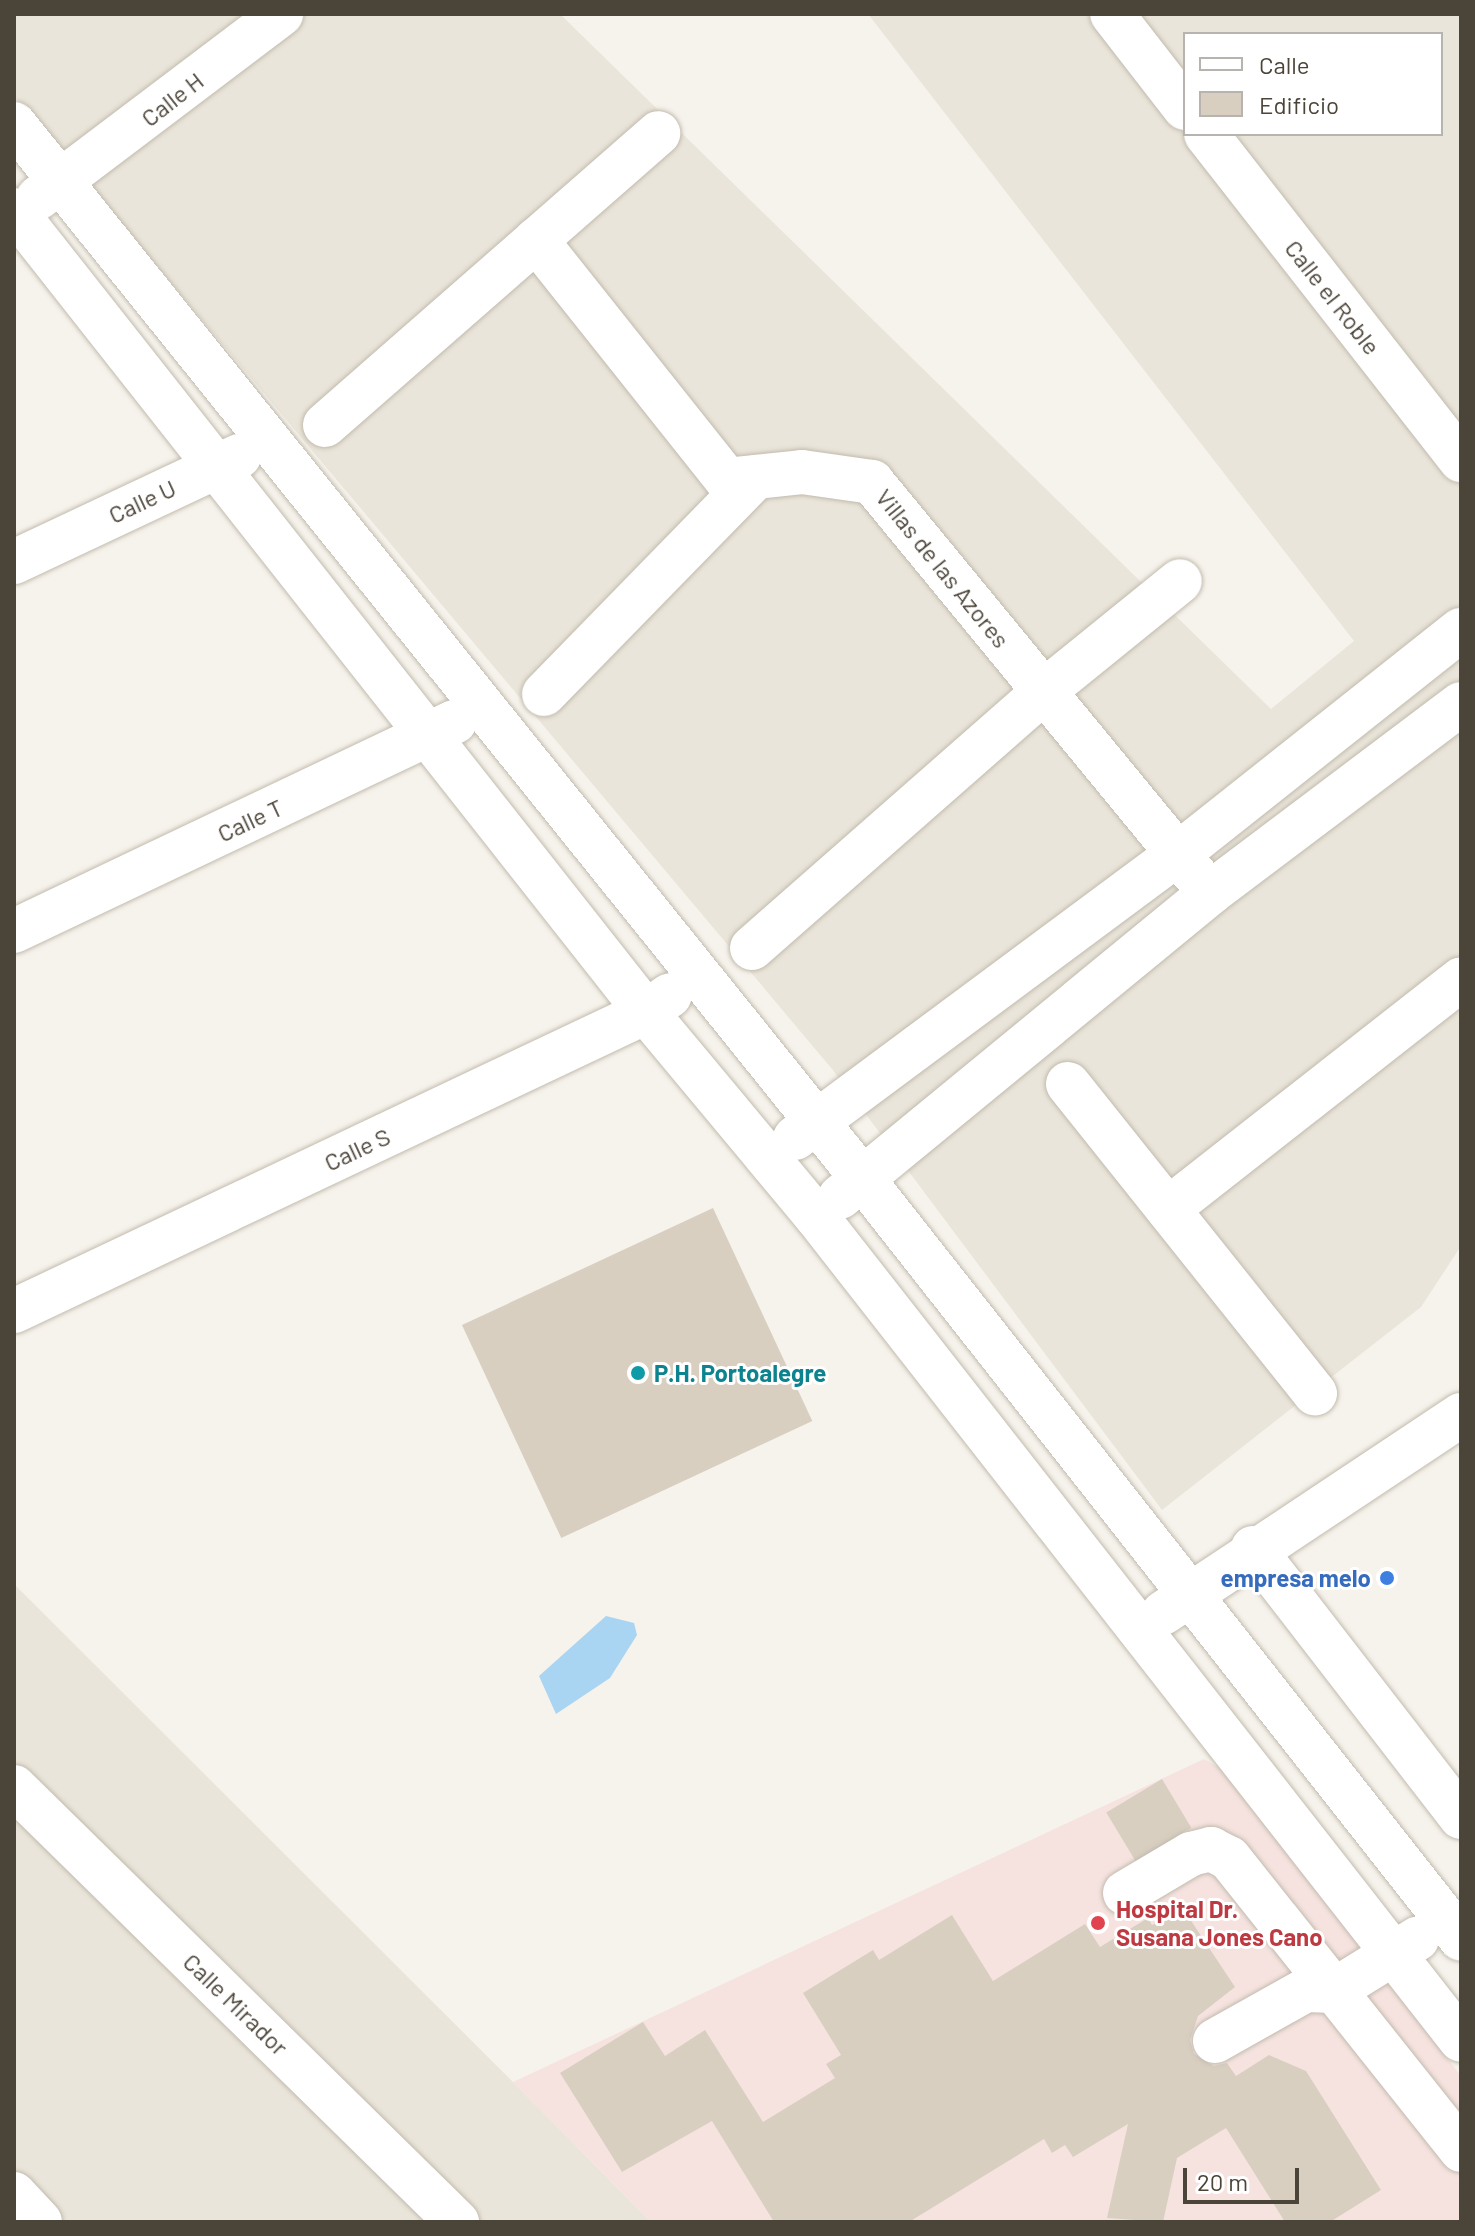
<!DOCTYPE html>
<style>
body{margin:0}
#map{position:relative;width:1475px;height:2236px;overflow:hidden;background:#f6f3ec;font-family:Barlow,sans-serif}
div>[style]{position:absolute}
.residential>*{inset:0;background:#eae5da}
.medical>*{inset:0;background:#f6e3e0}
.water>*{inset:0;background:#a9d4f2}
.building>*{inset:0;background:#d8cfc1;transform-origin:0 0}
.roads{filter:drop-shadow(0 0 2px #c2bbae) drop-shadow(0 0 2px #c2bbae)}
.minor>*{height:44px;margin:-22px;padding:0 22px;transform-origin:22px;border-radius:22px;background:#fff}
.dots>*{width:22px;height:22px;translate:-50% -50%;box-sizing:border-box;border:4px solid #fff;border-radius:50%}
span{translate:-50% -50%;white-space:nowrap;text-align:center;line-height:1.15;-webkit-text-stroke:6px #fff;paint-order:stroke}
.street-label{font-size:24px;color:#4b4439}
.culture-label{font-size:24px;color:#0d838f;font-weight:700}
.left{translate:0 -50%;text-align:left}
.shop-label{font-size:24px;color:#366cbe;font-weight:700}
.right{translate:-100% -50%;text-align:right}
.health-label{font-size:24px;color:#be3a42;font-weight:700}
.frame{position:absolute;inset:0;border:16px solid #4b4439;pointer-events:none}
.legend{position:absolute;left:1183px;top:32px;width:260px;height:104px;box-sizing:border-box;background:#fff;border:2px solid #b7b4b0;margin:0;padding:10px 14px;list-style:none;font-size:24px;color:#4b4439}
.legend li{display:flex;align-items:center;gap:16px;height:40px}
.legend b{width:40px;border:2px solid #b7b4b0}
.scale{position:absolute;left:1183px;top:2168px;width:116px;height:36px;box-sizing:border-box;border:4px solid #4b4439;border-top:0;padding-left:10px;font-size:24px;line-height:28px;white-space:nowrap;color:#4b4439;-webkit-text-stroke:6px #fff;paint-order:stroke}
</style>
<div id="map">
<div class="residential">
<div style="clip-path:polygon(evenodd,14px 14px,560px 14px,1271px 709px,1354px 641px,868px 14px,1461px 14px,1461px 1246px,1421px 1307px,1162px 1510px,832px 1069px,14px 96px,14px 14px,1185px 34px,1441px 34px,1441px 134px,1185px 134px,1185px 34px)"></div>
<div style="clip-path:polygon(14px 1584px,513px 2082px,651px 2222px,14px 2222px)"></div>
</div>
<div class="medical">
<div style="clip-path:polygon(1204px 1759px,1224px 1771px,1461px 2076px,1461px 2222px,651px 2222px,513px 2082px)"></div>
</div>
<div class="water">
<div style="clip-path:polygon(606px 1616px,634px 1623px,637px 1635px,610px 1678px,556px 1714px,539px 1676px)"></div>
</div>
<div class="building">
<div style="left:713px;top:1208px;width:235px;height:277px;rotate:65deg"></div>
<div style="left:1162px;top:1779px;width:57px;height:65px;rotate:59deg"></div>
<div style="clip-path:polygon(1182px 1907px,1235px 1987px,1198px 2016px,1190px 2040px,1194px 2054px,1214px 2066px,1227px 2063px,1236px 2076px,1269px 2055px,1306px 2071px,1381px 2190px,1330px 2222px,1285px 2222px,1226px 2128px,1177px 2158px,1163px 2222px,1107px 2218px,1128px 2124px,1073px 2157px,1065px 2145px,1052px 2153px,1044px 2139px,909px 2222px,774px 2222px,712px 2121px,622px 2172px,560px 2073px,643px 2022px,665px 2056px,705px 2030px,763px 2122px,835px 2078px,826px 2064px,841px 2055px,803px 1993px,873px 1950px,879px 1960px,952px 1915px,993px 1981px,1085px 1924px,1100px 1947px,1148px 1918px,1152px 1925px)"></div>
</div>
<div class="roads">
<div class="minor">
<div style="left:1112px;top:14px;width:119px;rotate:52.2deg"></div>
<div style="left:14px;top:124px;width:1353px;rotate:51.18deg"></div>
<div style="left:862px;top:1178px;width:968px;rotate:51.79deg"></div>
<div style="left:1206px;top:134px;width:414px;rotate:52deg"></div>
<div style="left:38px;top:198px;width:305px;rotate:-37.1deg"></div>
<div style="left:14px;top:210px;width:1021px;rotate:51.76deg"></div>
<div style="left:646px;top:1012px;width:266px;rotate:50.2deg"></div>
<div style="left:816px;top:1216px;width:1046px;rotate:51.95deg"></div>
<div style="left:536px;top:240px;width:307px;rotate:51.5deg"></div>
<div style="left:727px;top:480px;width:75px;rotate:-6.1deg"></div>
<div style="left:802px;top:472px;width:71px;rotate:8.1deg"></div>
<div style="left:872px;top:482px;width:532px;rotate:50.57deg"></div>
<div style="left:325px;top:425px;width:443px;rotate:-41.2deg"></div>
<div style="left:14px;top:562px;width:249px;rotate:-25.2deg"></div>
<div style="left:544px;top:694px;width:303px;rotate:-45.7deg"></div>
<div style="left:14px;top:931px;width:488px;rotate:-25.4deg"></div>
<div style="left:752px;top:948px;width:388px;rotate:-41.3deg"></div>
<div style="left:1043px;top:692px;width:176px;rotate:-39deg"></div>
<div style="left:1068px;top:1084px;width:396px;rotate:51.4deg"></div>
<div style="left:795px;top:1138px;width:477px;rotate:-36.6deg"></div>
<div style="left:1178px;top:854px;width:361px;rotate:-38.4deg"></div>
<div style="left:840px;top:1197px;width:479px;rotate:-39.4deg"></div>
<div style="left:1210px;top:893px;width:314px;rotate:-37deg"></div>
<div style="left:1168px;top:1209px;width:372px;rotate:-38.1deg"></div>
<div style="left:14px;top:1311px;width:699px;rotate:-25.32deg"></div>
<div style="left:646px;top:1012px;width:29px;rotate:-35deg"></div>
<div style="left:1253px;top:1548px;width:340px;rotate:52.3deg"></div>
<div style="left:1163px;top:1613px;width:358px;rotate:-33.6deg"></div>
<div style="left:14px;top:1787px;width:621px;rotate:44.48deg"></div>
<div style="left:1125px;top:1893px;width:77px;rotate:-30.6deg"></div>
<div style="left:1191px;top:1854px;width:21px;rotate:-14deg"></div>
<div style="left:1211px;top:1849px;width:20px;rotate:27deg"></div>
<div style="left:1229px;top:1858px;width:373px;rotate:51.5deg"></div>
<div style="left:1215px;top:2041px;width:104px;rotate:-29.3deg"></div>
<div style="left:1306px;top:1990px;width:27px;rotate:2deg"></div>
<div style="left:1333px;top:1991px;width:99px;rotate:-31.8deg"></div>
<div style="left:14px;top:2194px;width:38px;rotate:47deg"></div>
</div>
</div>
<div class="dots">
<div style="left:638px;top:1373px;background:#0f9aa8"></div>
<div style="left:1387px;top:1578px;background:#3f7fe0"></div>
<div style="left:1098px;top:1923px;background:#e0444e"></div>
</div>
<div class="street-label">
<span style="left:172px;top:99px;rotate:-38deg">Calle H</span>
<span style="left:1333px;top:297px;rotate:52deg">Calle el Roble</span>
<span style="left:142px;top:501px;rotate:-25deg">Calle U</span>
<span style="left:943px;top:568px;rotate:51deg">Villas de las Azores</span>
<span style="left:250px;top:820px;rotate:-25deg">Calle T</span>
<span style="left:357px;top:1149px;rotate:-25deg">Calle S</span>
<span style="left:236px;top:2004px;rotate:44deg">Calle Mirador</span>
</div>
<div class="culture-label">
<span class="left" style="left:654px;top:1373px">P.H. Portoalegre</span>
</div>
<div class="shop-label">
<span class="right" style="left:1371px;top:1578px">empresa melo</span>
</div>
<div class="health-label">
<span class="left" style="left:1116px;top:1923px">Hospital Dr.<br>Susana Jones Cano</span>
</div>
<div class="frame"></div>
<ul class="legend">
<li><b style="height:10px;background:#fff"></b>Calle</li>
<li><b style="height:22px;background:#d8cfc1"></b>Edificio</li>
</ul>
<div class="scale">20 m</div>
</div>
